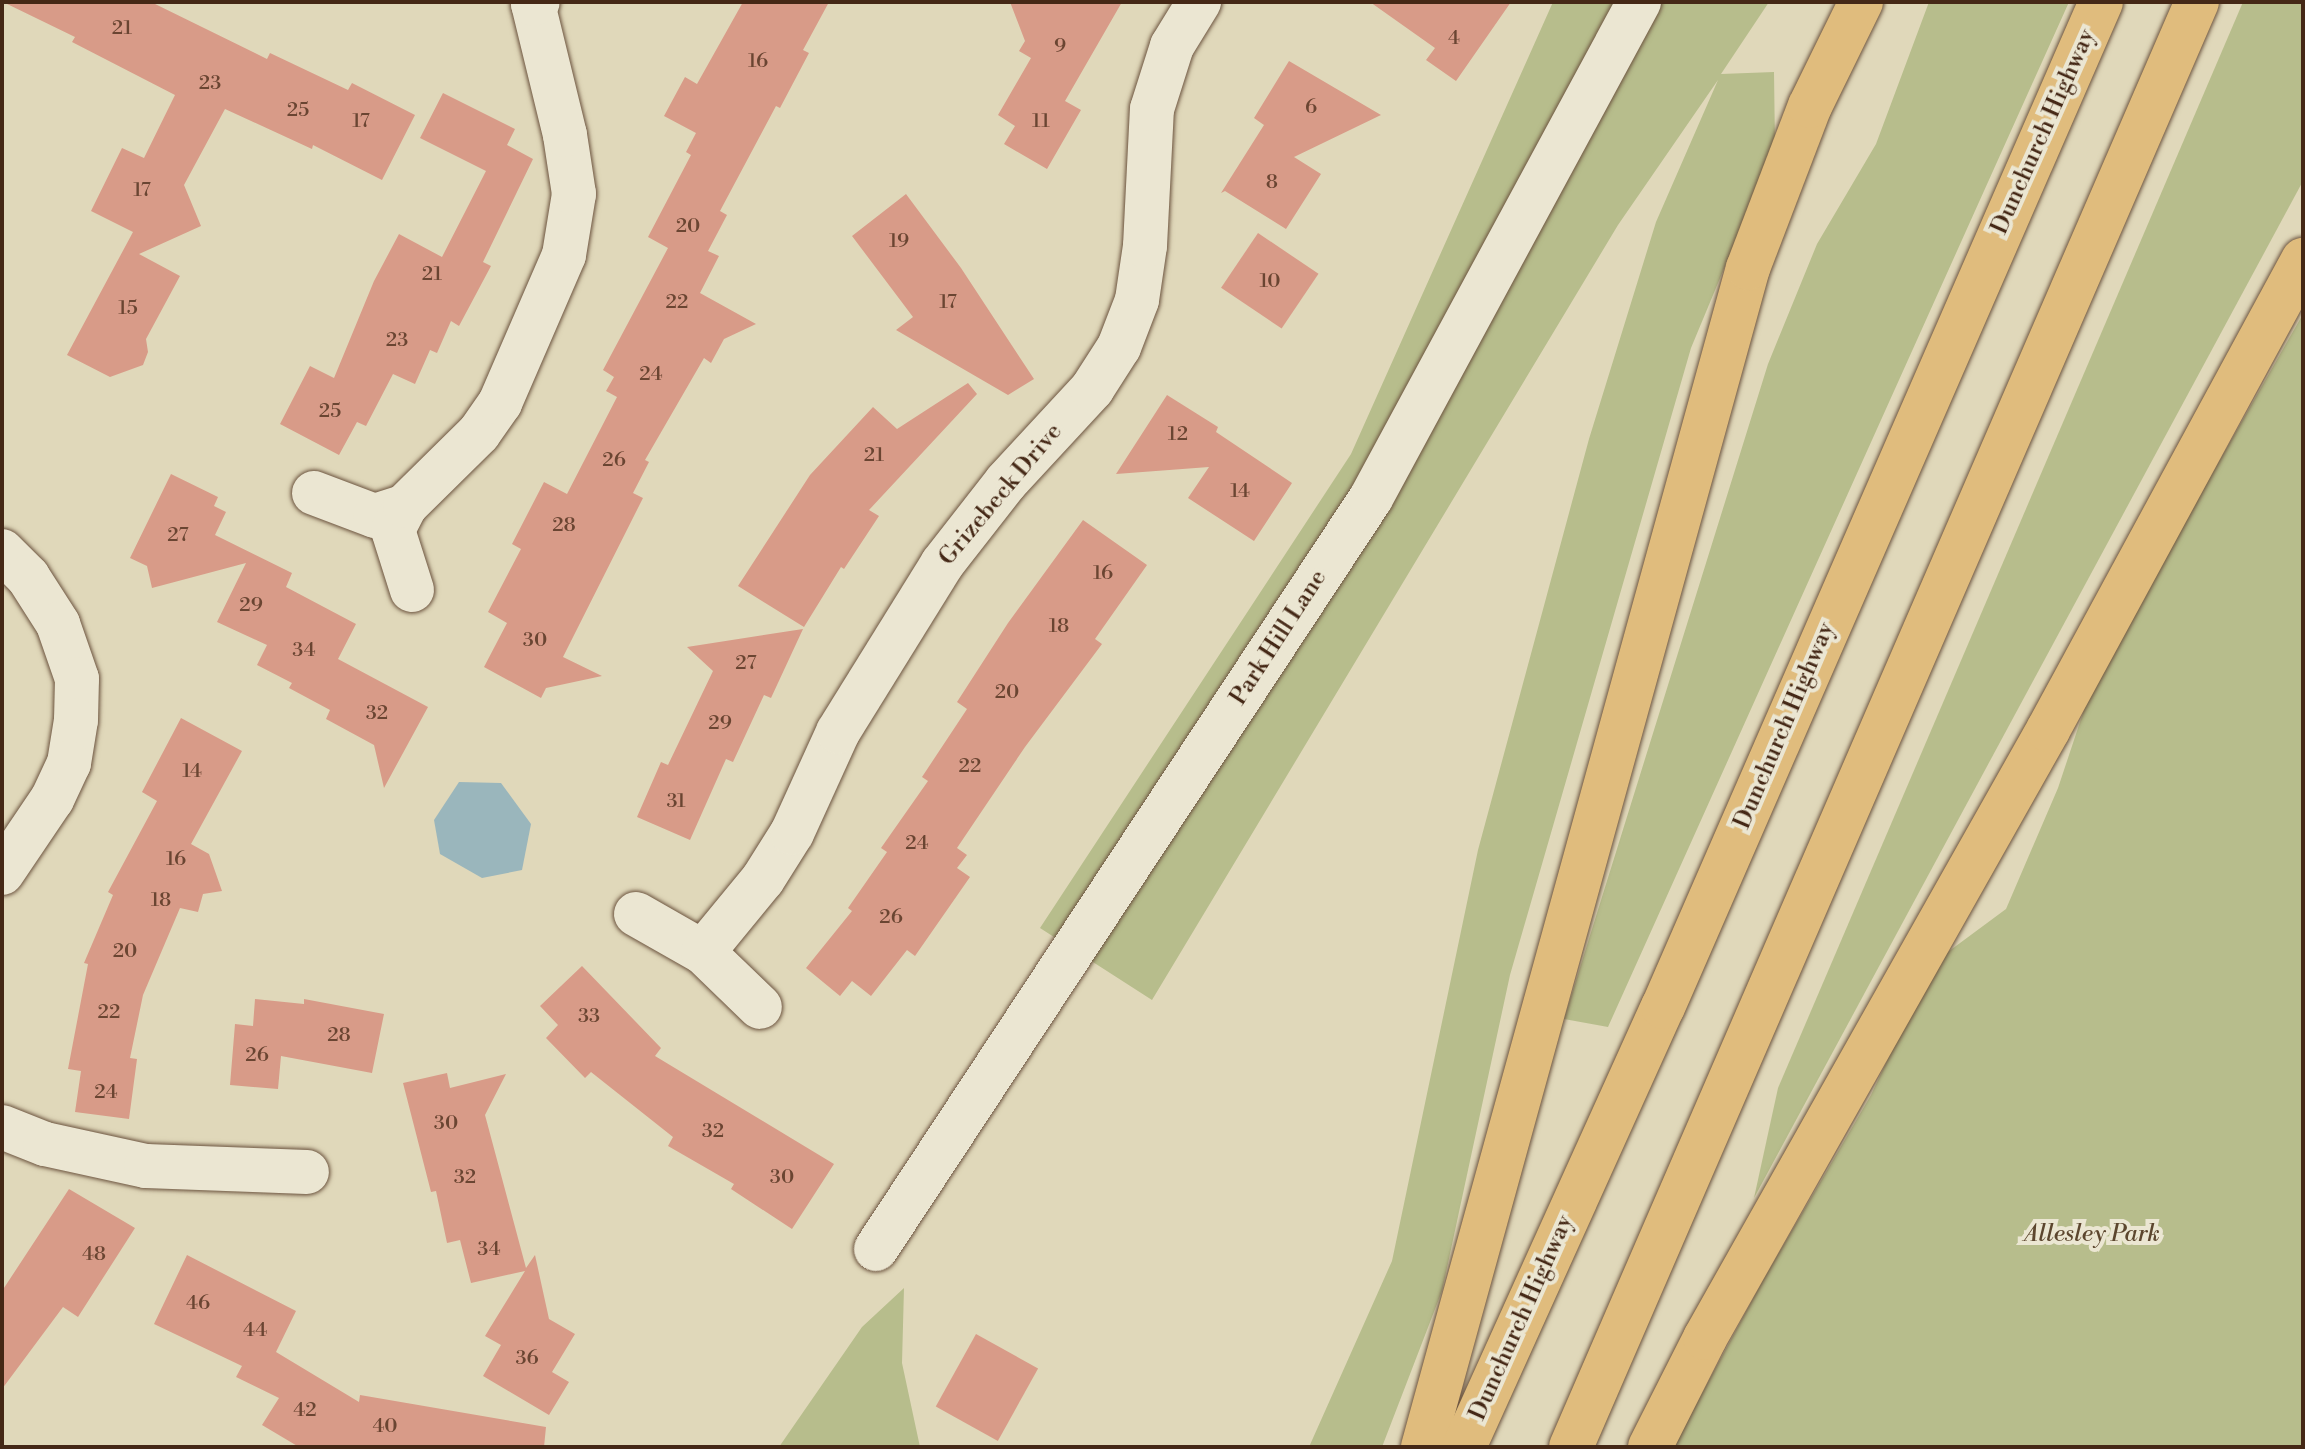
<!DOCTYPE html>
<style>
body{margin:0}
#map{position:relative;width:2305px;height:1449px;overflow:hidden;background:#e0d8ba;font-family:"Libre Bodoni",serif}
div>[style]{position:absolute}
.green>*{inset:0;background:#b7bd8c}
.water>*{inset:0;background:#9ab6bc}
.building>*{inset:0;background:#d89b88;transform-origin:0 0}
.roads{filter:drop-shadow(0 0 2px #6c543f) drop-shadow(0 0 2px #6c543f)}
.minor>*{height:44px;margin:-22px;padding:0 22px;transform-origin:22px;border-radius:22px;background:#ebe6d2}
.trunk>*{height:44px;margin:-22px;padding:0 22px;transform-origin:22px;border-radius:22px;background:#e0bc7d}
span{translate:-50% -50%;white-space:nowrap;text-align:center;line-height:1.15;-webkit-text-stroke:8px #ebe6d2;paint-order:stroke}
.number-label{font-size:20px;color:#6a4532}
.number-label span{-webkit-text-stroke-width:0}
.street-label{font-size:24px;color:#452816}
.park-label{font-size:24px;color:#5c462e;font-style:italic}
.frame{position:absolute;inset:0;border:4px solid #452816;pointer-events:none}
</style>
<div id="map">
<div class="green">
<div style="clip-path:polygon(1553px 2px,1769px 2px,1721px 74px,1774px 72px,1775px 146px,1691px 348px,1510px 975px,1442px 1291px,1382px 1447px,1309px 1447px,1392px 1261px,1478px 850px,1589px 439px,1656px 222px,1718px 80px,1618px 225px,1152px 1000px,1040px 928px,1351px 454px)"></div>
<div style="clip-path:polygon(1929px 2px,2069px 2px,1608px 1027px,1564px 1019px,1768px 364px,1817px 244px,1876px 144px)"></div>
<div style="clip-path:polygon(2243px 2px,2303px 2px,2303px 181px,1754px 1198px,1778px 1088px)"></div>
<div style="clip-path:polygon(2303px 314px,2303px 1447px,1673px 1447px,1762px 1282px,1871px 1095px,1933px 963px,2006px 909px,2058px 788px,2093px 683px)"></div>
<div style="clip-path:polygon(904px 1288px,902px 1363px,920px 1447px,779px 1447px,862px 1327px)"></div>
</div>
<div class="water">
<div style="clip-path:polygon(459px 782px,501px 783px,531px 824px,522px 870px,482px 878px,440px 854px,434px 820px)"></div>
</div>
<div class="building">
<div style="clip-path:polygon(3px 2px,151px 2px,267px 59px,270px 53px,348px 90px,352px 83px,415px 115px,382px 180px,313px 145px,312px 149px,225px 109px,184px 185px,201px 226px,139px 254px,180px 276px,146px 339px,148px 352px,143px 365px,110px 377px,67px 355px,133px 232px,91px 211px,122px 148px,144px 158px,175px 95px,72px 42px,75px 37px)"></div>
<div style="clip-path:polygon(743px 2px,829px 2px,803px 50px,809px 53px,780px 108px,776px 106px,720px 211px,727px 215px,708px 251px,719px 256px,700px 293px,756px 324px,724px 339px,711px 363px,704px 358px,645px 460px,649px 462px,633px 493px,643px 498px,563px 657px,602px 676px,546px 688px,541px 698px,484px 667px,507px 623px,488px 612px,521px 549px,512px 544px,544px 482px,567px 494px,617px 397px,606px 391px,614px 377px,603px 370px,668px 248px,648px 237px,691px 155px,686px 152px,696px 133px,664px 116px,685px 77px,697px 84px)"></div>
<div style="clip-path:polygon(1010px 2px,1122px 2px,1065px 101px,1081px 110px,1047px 169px,1004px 144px,1015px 126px,998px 115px,1031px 58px,1019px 51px,1025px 41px)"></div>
<div style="clip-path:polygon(1370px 2px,1511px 2px,1456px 81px,1426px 60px,1435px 48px)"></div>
<div style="clip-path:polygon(1289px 61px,1381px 115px,1294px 157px,1321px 174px,1286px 229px,1225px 191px,1221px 193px,1264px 125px,1254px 118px)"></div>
<div style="clip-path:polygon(443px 93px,515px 129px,507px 145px,533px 159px,483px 262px,491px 266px,459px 326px,451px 321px,437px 353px,430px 350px,415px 384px,393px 374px,366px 426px,357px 422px,339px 455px,280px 424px,310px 366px,334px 378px,374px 281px,399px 234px,442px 257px,486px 171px,420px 138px)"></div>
<div style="clip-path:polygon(906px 194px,961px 268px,1034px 379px,1008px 395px,896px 330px,913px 317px,852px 236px)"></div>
<div style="left:1258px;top:233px;width:73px;height:66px;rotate:34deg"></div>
<div style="clip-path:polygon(968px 383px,977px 394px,869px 510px,879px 516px,844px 569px,841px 567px,804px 627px,738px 586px,810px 475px,873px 407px,897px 429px)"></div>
<div style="clip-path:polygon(1167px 395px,1218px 427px,1216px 432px,1292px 483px,1254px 541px,1188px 498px,1209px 467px,1116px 474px)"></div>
<div style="clip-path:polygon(171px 474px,218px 497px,214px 506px,226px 512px,215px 535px,292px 573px,286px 587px,356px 624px,338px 659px,428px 707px,384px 788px,374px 745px,326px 719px,330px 710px,289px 688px,292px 683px,257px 665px,267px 645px,217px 622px,246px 563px,152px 588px,147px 566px,130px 558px)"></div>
<div style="clip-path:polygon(1083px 520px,1147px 565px,1095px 639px,1102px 644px,1025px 747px,957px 848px,967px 855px,957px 868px,970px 877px,915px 956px,907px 950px,871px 996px,852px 981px,840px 996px,806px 968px,852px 911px,848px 908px,887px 852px,881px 848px,928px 781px,922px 777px,967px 709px,957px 702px,1008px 623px)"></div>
<div style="clip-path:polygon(803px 629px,771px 698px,764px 695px,733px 762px,726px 759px,690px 840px,637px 817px,661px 762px,668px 765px,713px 671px,687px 647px)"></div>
<div style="clip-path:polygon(181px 718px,242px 751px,191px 844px,209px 854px,222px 891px,203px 894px,198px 912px,180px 908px,143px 995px,130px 1058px,137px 1059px,129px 1119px,75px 1112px,81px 1071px,68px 1069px,88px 964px,84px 963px,113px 895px,108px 892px,157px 801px,142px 792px)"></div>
<div style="clip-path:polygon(582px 966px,661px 1048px,655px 1056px,834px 1164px,792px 1229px,731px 1189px,734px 1184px,668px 1146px,673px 1137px,591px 1072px,585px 1078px,546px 1038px,558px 1025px,540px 1006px)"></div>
<div style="clip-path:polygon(255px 999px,304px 1004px,304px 999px,384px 1014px,372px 1073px,281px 1056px,278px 1089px,230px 1085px,235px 1024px,253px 1026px)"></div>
<div style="clip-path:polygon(447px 1073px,450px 1088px,506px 1074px,485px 1115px,526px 1268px,535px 1255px,549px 1319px,575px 1334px,552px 1372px,569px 1382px,549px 1415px,483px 1376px,501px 1345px,485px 1336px,525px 1271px,471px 1283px,460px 1240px,447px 1243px,436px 1191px,431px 1192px,403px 1083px)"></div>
<div style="clip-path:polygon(69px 1189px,135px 1228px,78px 1317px,63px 1307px,2px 1389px,2px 1291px)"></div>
<div style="clip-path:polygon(187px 1255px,296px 1311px,276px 1352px,359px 1402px,360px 1395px,546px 1427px,544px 1447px,299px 1447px,262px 1425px,279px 1398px,236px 1377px,242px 1366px,154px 1324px)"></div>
<div style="left:976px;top:1334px;width:71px;height:83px;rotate:29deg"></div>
</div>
<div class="roads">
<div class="minor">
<div style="left:314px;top:493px;width:65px;rotate:20.7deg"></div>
<div style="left:375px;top:516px;width:32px;rotate:-18deg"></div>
<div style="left:2px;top:551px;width:37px;rotate:45deg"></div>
<div style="left:28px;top:577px;width:56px;rotate:57.4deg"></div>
<div style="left:58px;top:624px;width:58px;rotate:70.9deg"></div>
<div style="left:77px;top:679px;width:41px;rotate:91.4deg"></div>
<div style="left:76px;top:720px;width:44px;rotate:99.2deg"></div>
<div style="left:69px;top:763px;width:40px;rotate:115deg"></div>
<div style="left:52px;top:799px;width:89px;rotate:124deg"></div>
<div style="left:412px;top:590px;width:63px;rotate:-107.6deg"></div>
<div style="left:393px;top:530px;width:27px;rotate:-63deg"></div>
<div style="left:405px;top:506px;width:104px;rotate:-44.6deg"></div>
<div style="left:479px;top:433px;width:37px;rotate:-55deg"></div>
<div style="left:500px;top:403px;width:161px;rotate:-66.6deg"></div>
<div style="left:564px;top:255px;width:62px;rotate:-80.7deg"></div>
<div style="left:574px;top:194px;width:60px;rotate:-98.7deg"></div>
<div style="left:565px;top:135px;width:135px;rotate:-103.7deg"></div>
<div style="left:533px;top:4px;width:5px;rotate:-22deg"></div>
<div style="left:636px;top:914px;width:77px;rotate:29.6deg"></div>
<div style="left:703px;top:952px;width:79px;rotate:44deg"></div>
<div style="left:703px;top:952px;width:94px;rotate:-50.6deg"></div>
<div style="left:763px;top:879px;width:54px;rotate:-57.8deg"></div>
<div style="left:792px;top:833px;width:111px;rotate:-65.5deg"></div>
<div style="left:838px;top:732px;width:198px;rotate:-58.2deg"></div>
<div style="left:942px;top:564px;width:104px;rotate:-52deg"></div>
<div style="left:1006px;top:482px;width:127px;rotate:-47.2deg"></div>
<div style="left:1092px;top:389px;width:50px;rotate:-57.3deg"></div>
<div style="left:1119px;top:347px;width:50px;rotate:-69deg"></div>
<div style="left:1137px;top:300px;width:55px;rotate:-81.6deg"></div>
<div style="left:1145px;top:246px;width:137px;rotate:-87.1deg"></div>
<div style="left:1152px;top:109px;width:66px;rotate:-72.4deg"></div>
<div style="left:1172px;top:46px;width:52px;rotate:-58.5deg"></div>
<div style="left:2px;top:1127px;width:46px;rotate:21.6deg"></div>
<div style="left:45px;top:1144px;width:103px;rotate:12.3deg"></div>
<div style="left:146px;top:1166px;width:161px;rotate:2.1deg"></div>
<div style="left:876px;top:1249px;width:899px;rotate:-56.61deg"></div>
<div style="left:1371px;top:498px;width:564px;rotate:-61.62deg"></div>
</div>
<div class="trunk">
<div style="left:1423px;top:1447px;width:1223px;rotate:-74.59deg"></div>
<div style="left:1748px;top:268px;width:173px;rotate:-69.1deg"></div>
<div style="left:1810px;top:106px;width:116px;rotate:-63.9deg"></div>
<div style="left:1464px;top:1447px;width:483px;rotate:-65.7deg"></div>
<div style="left:1663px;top:1007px;width:1096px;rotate:-66.45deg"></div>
<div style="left:1571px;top:1447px;width:1575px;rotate:-66.58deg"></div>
<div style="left:1650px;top:1447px;width:122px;rotate:-63.2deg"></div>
<div style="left:1705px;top:1338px;width:698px;rotate:-60.57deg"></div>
<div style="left:2048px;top:730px;width:535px;rotate:-61.52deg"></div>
</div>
</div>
<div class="number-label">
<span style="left:122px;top:28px">21</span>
<span style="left:1454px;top:38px">4</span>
<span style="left:1060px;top:46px">9</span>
<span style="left:758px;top:61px">16</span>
<span style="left:210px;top:83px">23</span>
<span style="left:1311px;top:107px">6</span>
<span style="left:298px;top:110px">25</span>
<span style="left:361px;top:121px">17</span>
<span style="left:1041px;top:121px">11</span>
<span style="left:1272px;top:182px">8</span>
<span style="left:142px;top:190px">17</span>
<span style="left:688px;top:226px">20</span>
<span style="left:899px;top:241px">19</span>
<span style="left:432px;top:274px">21</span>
<span style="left:1270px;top:281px">10</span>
<span style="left:677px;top:302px">22</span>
<span style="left:948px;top:302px">17</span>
<span style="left:128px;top:308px">15</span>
<span style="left:397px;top:340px">23</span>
<span style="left:651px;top:374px">24</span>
<span style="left:330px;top:411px">25</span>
<span style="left:1178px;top:434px">12</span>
<span style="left:874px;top:455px">21</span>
<span style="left:614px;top:460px">26</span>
<span style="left:1240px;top:491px">14</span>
<span style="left:564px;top:525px">28</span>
<span style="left:178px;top:535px">27</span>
<span style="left:1103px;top:573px">16</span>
<span style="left:251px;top:605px">29</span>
<span style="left:1059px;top:626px">18</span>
<span style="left:535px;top:640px">30</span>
<span style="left:304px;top:650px">34</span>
<span style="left:746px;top:663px">27</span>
<span style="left:1007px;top:692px">20</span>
<span style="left:377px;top:713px">32</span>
<span style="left:720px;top:723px">29</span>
<span style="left:970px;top:766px">22</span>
<span style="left:192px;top:771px">14</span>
<span style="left:676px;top:801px">31</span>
<span style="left:917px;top:843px">24</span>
<span style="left:176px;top:859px">16</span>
<span style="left:161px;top:900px">18</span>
<span style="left:891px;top:917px">26</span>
<span style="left:125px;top:951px">20</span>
<span style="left:109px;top:1012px">22</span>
<span style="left:589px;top:1016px">33</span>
<span style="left:339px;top:1035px">28</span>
<span style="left:257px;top:1055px">26</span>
<span style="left:106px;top:1092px">24</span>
<span style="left:446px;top:1123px">30</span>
<span style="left:713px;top:1131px">32</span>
<span style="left:465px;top:1177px">32</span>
<span style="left:782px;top:1177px">30</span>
<span style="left:489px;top:1249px">34</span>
<span style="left:94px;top:1254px">48</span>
<span style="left:198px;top:1303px">46</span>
<span style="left:255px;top:1330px">44</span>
<span style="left:527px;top:1358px">36</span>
<span style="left:305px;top:1410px">42</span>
<span style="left:385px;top:1426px">40</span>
</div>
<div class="street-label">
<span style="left:2044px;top:132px;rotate:-66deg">Dunchurch Highway</span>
<span style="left:1001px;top:495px;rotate:-50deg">Grizebeck Drive</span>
<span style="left:1279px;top:638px;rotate:-57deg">Park Hill Lane</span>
<span style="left:1785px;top:726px;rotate:-67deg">Dunchurch Highway</span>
<span style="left:1522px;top:1318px;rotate:-66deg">Dunchurch Highway</span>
</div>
<div class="park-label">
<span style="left:2092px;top:1235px">Allesley Park</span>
</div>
<div class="frame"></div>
</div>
